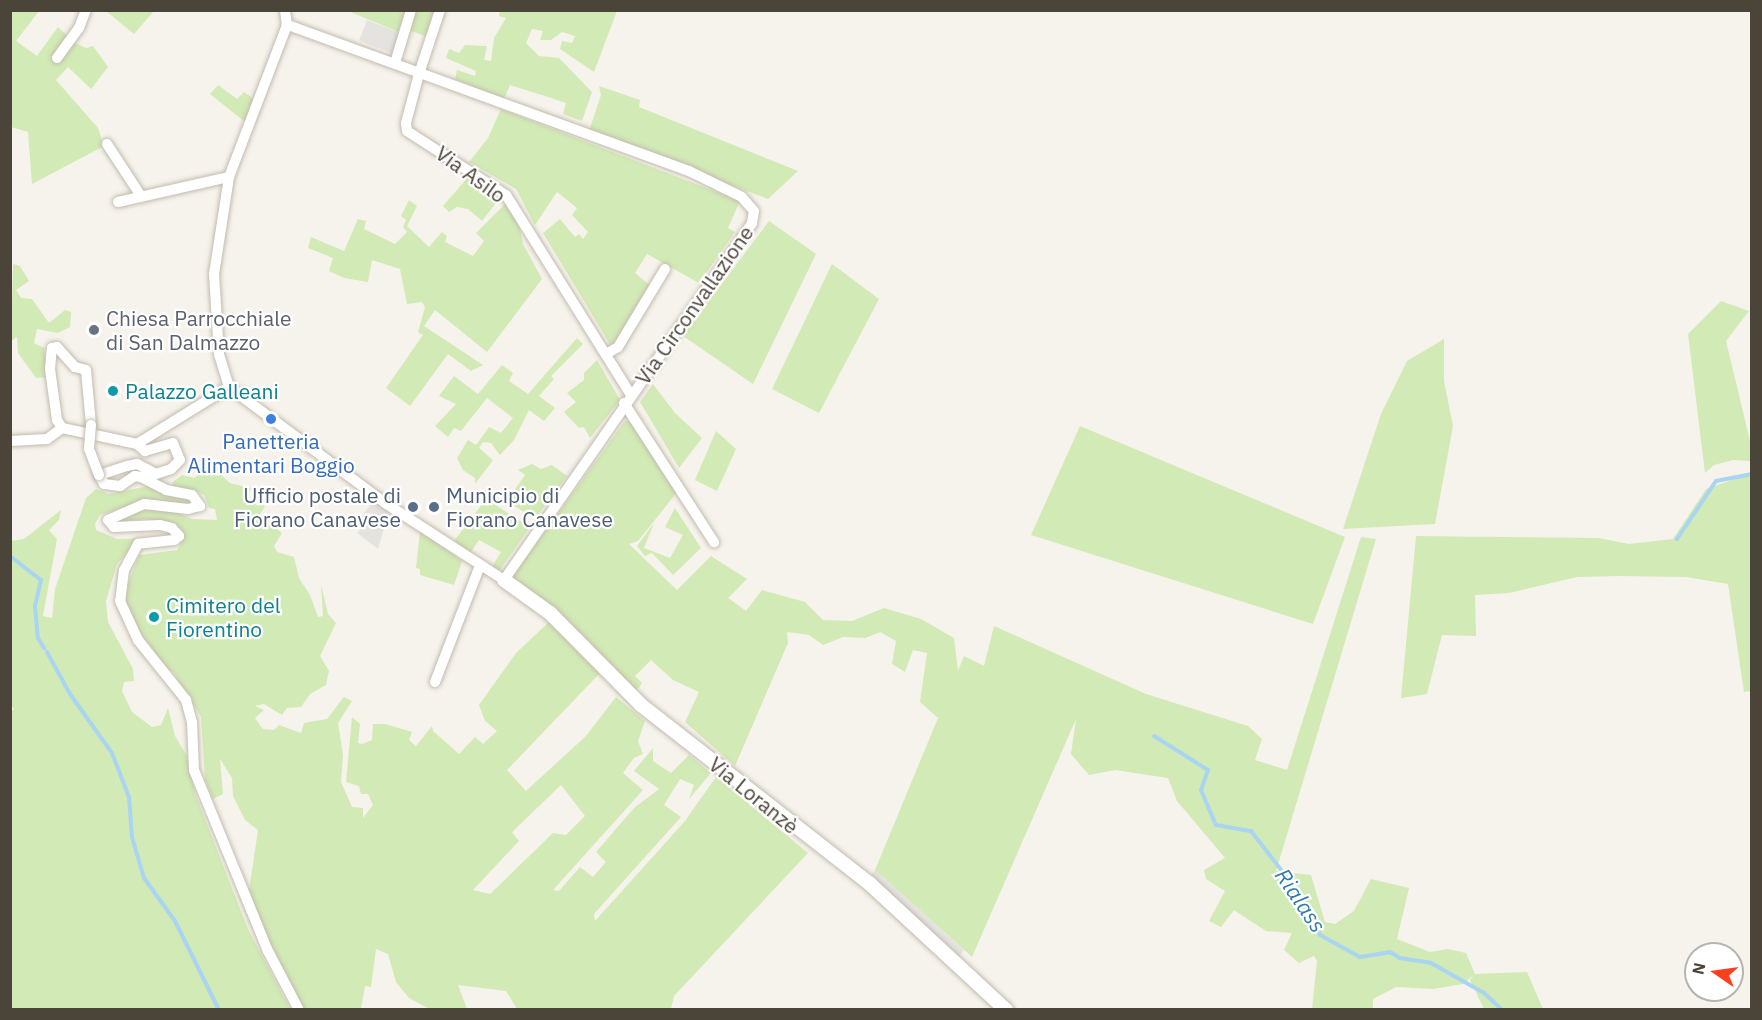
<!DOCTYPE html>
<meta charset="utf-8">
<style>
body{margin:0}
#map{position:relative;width:1762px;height:1020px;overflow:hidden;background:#f6f3ec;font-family:"IBM Plex Sans",sans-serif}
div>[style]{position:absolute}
.green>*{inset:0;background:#d2eab5}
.parking>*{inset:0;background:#e5e3e0;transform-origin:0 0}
.stream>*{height:4px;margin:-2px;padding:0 2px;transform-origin:2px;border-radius:2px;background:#a9d4f2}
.roads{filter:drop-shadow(0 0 2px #c2bbae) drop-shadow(0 0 2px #c2bbae)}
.minor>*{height:10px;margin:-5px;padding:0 5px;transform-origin:5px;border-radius:5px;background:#fff}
.tertiary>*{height:14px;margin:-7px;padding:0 7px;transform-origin:7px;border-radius:7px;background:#fff}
.bridges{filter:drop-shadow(0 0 2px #c2bbae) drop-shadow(0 0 2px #c2bbae)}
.minor-bridge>*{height:10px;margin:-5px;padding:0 5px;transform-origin:5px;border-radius:5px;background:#fff}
.dots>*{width:16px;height:16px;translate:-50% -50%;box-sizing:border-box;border:3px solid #fff;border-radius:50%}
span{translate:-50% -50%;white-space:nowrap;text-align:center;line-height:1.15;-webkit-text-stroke:4.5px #fff;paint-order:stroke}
.street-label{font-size:21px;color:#4b4439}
.worship-label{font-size:21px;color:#5b616d}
.left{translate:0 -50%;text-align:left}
.culture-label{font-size:21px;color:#0d838f}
.shop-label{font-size:21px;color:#366cbe}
.service-label{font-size:21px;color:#4e5e75}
.right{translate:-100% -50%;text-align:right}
.water-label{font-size:22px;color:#2e7ab2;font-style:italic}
.frame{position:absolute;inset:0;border:12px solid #4b4439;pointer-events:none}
.north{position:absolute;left:1684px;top:942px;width:60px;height:60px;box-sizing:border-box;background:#fff;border:2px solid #b7b4b0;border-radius:50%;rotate:283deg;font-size:16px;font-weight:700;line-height:24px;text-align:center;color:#4b4439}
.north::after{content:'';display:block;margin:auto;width:21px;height:27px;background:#fc3f1d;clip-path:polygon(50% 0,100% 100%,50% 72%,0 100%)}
</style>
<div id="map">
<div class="green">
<div style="clip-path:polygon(12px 11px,39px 11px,16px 41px,37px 56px,58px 27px,75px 43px,86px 48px,93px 46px,108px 67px,91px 89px,68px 67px,56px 80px,98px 128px,104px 146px,32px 184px,28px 132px,11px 127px)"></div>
<div style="clip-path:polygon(106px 11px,154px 11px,134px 34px)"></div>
<div style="clip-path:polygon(348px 11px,408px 11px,401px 33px)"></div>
<div style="clip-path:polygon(415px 11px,437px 11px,428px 37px,409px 30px)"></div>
<div style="clip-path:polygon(500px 11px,617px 11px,594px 72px,560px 49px,562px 41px,572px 43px,575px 36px,562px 32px,551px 40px,540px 40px,543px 31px,532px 29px,526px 43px,539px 56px,559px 58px,592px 92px,582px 121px,563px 114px,566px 103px,542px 95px,510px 85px,504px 99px,455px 79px,457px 70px,475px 76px,476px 71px,446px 58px,449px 49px,459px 53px,465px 45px,487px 46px,484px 60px,491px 61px,494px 38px,506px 18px,499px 16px)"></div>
<div style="clip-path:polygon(218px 85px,237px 99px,244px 92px,254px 99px,245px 122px,210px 94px)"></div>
<div style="clip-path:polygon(599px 86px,640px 100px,639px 107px,798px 171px,768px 199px,589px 131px,601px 95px)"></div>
<div style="clip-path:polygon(501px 109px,740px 201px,728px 228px,735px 232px,699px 283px,647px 254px,635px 273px,652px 287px,616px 344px,611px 346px,543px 233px,560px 219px,575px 237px,579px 234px,583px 239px,588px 232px,572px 215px,577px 208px,557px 192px,535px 225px,516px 189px,469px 162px,488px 138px)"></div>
<div style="clip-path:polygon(469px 176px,499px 199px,482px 221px,468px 209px,457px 207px,449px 212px,443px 206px)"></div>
<div style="clip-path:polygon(409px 200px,417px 206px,407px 226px,429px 247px,442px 232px,447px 236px,445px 242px,473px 256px,484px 241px,476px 233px,506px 203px,519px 224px,523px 244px,542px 279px,487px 352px,435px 310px,424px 326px,483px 365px,471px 371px,448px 354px,410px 406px,386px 388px,423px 335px,418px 332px,425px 307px,422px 302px,407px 304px,400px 269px,372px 260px,368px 282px,344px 278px,329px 271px,333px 258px,308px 248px,311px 237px,344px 251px,358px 219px,366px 221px,364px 229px,395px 244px,407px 232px,403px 227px,406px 220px,401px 216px)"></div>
<div style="clip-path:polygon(769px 221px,816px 254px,753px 384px,683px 336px)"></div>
<div style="clip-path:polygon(13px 264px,20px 266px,29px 281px,16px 290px,21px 298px,32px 299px,49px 323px,65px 310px,71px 312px,70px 327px,58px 333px,37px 329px,34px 343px,44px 348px,48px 377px,36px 378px,18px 353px,17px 337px,11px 341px)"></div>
<div style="clip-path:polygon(832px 264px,879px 299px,819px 413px,772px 389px)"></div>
<div style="clip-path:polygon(1721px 301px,1749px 311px,1726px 341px,1751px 445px,1751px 461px,1733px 460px,1714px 465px,1705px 473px,1688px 334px)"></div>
<div style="clip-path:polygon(577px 338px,583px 344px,551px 376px,554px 379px,539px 396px,555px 408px,544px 421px,529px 410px,514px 440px,500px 455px,491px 443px,483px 442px,479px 448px,493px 460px,475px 484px,475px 478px,463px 470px,457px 458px,468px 440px,476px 445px,489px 427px,501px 433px,513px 418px,487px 398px,461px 431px,454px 428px,448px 437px,435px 426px,456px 404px,439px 396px,454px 376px,478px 394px,502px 365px,513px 373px,509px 381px,528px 394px)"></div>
<div style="clip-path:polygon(1444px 339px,1444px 381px,1453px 426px,1435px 524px,1343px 529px,1381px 414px,1407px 361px)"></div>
<div style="clip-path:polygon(597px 360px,620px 400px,590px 438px,584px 427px,579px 428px,564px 412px,576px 402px,567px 393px,584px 380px,584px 373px)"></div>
<div style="clip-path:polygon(653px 384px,675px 413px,702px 438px,679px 468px,640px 402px)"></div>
<div style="clip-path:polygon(625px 421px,629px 421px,678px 491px,638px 541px,629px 544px,677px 590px,711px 556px,747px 579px,728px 598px,746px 611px,762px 590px,805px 602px,823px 620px,852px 621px,884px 608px,921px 619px,954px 638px,958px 671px,964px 656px,984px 666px,994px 626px,1146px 694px,1248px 726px,1262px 739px,1255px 760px,1287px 770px,1361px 537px,1376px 539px,1276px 871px,1311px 875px,1325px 922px,1335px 924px,1354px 911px,1371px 879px,1409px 888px,1397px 939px,1430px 952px,1448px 949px,1466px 953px,1475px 974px,1527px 972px,1543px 1009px,1484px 1009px,1470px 980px,1474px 975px,1463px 984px,1433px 989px,1396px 987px,1373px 999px,1373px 1009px,1312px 1009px,1317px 961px,1314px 956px,1299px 963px,1284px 950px,1292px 933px,1266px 931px,1234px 910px,1221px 927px,1209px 921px,1225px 891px,1206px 879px,1204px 870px,1225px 858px,1177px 801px,1168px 778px,1115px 770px,1089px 775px,1071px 754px,1076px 719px,972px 957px,875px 870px,938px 718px,920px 702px,927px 653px,913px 650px,905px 672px,892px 664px,896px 641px,880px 632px,865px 638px,843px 637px,823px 645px,809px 635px,787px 632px,788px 643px,735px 766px,685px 722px,699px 692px,673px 680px,651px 660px,635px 676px,642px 683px,636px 691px,581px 634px,510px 580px)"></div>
<div style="clip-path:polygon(1080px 426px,1345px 537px,1313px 624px,1031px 535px)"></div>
<div style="clip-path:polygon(716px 431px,736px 449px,717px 491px,695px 480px)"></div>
<div style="clip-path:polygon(532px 464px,541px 469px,552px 465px,567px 476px,535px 519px,507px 501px,525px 475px,518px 470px)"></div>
<div style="clip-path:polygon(evenodd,200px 472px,220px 474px,230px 483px,251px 488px,245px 499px,258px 506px,261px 500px,265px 507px,260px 514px,282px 533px,274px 546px,277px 552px,294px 557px,299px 578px,310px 595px,318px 617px,323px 616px,321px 584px,328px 614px,336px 623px,320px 656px,329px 671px,326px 685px,310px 694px,301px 707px,287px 708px,282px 715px,264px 704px,255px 706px,264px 710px,255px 718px,263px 729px,274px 730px,279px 725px,301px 733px,304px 723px,327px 719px,344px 697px,352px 701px,338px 723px,343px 755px,341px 782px,352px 807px,363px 808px,363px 818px,373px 805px,368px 794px,361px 794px,359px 786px,346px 782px,352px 717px,360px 724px,358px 743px,362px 744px,372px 740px,373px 724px,385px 724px,412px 732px,409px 740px,416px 746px,432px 726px,433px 731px,459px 754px,475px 737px,483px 744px,497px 731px,485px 721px,479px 705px,516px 653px,549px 622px,600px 673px,507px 770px,526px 791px,586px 736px,616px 697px,645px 721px,638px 741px,643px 754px,634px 758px,623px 773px,643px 790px,553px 890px,559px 891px,580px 867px,593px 877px,606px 862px,596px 852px,634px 808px,659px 789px,634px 771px,653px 748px,653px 761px,671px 773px,689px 755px,711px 773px,689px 799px,694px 785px,680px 779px,664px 805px,681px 817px,594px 914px,595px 921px,685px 821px,716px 777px,808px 853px,674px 996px,671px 1009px,517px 1009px,506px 991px,458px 985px,467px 1009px,429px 1009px,409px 998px,396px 982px,388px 954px,376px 949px,371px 987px,365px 986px,361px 1009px,304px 1009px,265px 933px,249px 890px,258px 830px,245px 820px,233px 796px,232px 778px,220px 759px,223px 794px,213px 799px,205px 779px,201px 717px,174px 673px,158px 660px,125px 608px,126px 589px,139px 555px,177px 550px,184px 537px,182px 529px,170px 522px,146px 519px,115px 522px,127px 514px,152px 509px,171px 510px,192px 519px,217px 520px,215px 509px,209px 508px,204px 495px,192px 489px,173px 489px,173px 482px,182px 475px,195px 478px,200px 472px,561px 785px,585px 816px,566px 835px,553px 833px,490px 894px,473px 890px,519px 841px,512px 832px,561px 785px)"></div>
<div style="clip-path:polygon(1743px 476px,1752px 477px,1751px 691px,1744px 692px,1728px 584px,1686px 577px,1619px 576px,1577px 577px,1509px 593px,1475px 595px,1476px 636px,1442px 635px,1427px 694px,1401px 698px,1416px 536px,1599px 538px,1629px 544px,1673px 539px,1706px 489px)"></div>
<div style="clip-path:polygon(149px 486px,183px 497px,191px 504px,145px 500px,100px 515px,95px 524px,96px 530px,117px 539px,155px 538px,133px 546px,117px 564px,106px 601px,108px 622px,133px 669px,134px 681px,124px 682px,122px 691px,132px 712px,152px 727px,161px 725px,168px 708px,175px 736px,187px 756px,196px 796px,248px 929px,290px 1009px,11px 1010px,10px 711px,14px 710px,10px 701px,11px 541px,24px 539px,61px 510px,59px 520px,49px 530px,57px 539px,43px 616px,52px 618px,55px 589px,86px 498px,96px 489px,109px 494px)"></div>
<div style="clip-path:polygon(486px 499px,530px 527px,499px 571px,491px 568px,501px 552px,479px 540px,469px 555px,451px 545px)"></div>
<div style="clip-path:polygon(675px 508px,701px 548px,673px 575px,652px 553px,645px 556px,637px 546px,654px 523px,644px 548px,670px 558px,683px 535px,665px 527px)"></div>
<div style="clip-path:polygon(420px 531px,462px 561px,454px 585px,420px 575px,420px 569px,416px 568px)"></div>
</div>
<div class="parking">
<div style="left:367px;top:20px;width:36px;height:22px;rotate:21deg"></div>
<div style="clip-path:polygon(373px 501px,389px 511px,378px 549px,357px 533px,364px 524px,359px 520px)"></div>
<div style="left:875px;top:870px;width:120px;height:9px;rotate:42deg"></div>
</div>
<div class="stream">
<div style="left:1677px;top:539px;width:70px;rotate:-56.1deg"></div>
<div style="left:1716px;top:481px;width:37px;rotate:-11deg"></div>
<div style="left:10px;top:556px;width:39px;rotate:38deg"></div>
<div style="left:41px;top:580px;width:27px;rotate:103deg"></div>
<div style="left:35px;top:606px;width:32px;rotate:85deg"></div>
<div style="left:38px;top:638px;width:12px;rotate:59deg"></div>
<div style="left:47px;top:652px;width:48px;rotate:61.3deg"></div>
<div style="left:70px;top:694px;width:72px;rotate:54.6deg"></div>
<div style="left:112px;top:753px;width:47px;rotate:68.9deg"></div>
<div style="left:129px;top:797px;width:40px;rotate:85.7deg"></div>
<div style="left:132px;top:837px;width:43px;rotate:73.7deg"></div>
<div style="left:144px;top:878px;width:53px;rotate:54.2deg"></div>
<div style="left:175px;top:921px;width:99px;rotate:63.7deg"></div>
<div style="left:1154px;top:736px;width:64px;rotate:32.2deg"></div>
<div style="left:1208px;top:770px;width:21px;rotate:109deg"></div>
<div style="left:1201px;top:790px;width:38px;rotate:67deg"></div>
<div style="left:1216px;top:825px;width:36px;rotate:10deg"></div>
<div style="left:1251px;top:831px;width:85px;rotate:52.2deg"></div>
<div style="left:1303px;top:898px;width:41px;rotate:65.3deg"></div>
<div style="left:1320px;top:935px;width:46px;rotate:28.8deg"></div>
<div style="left:1360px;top:957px;width:30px;rotate:-9deg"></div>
<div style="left:1390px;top:952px;width:12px;rotate:31deg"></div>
<div style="left:1400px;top:958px;width:31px;rotate:9deg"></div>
<div style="left:1431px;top:963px;width:61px;rotate:29.5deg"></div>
<div style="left:1484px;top:993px;width:25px;rotate:43deg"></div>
</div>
<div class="roads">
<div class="minor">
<div style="left:440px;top:10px;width:67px;rotate:108.2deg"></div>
<div style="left:419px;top:74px;width:51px;rotate:104.9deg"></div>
<div style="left:406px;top:123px;width:8px;rotate:83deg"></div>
<div style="left:407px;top:131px;width:118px;rotate:32.9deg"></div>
<div style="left:506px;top:195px;width:236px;rotate:58deg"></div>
<div style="left:57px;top:58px;width:37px;rotate:-54deg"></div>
<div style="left:79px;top:28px;width:19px;rotate:-69deg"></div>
<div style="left:395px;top:63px;width:55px;rotate:-73.2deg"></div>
<div style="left:107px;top:144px;width:62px;rotate:56.8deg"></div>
<div style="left:118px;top:202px;width:114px;rotate:-12.7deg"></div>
<div style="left:606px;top:354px;width:14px;rotate:-30deg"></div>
<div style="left:618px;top:347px;width:91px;rotate:-58.9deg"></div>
<div style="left:229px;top:387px;width:194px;rotate:36.6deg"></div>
<div style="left:385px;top:503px;width:142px;rotate:32.9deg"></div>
<div style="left:504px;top:580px;width:435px;rotate:-55.2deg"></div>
<div style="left:752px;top:223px;width:12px;rotate:-81deg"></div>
<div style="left:754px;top:211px;width:18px;rotate:-131deg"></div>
<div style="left:742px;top:197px;width:59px;rotate:-153.9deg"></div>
<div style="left:689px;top:171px;width:428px;rotate:-160deg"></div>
<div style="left:229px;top:387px;width:34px;rotate:-107deg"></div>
<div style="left:219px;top:355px;width:81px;rotate:-93.5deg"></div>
<div style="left:214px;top:274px;width:98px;rotate:-81.2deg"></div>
<div style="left:229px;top:177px;width:163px;rotate:-69.1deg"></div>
<div style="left:287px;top:25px;width:15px;rotate:-98deg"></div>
<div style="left:624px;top:403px;width:166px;rotate:57.1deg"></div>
<div style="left:62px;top:428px;width:77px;rotate:12deg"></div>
<div style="left:137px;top:444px;width:108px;rotate:-31.8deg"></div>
<div style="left:62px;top:428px;width:9px;rotate:-122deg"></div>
<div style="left:57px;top:420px;width:51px;rotate:-97.8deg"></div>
<div style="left:50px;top:369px;width:21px;rotate:-85deg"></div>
<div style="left:52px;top:348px;width:5px;rotate:-11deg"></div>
<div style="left:57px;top:347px;width:27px;rotate:48deg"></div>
<div style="left:75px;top:367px;width:11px;rotate:15deg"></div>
<div style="left:86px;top:370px;width:55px;rotate:84.8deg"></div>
<div style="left:10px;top:441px;width:37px;rotate:-3deg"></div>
<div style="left:47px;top:439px;width:19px;rotate:-36deg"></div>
<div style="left:137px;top:444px;width:11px;rotate:41deg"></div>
<div style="left:145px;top:451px;width:29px;rotate:-16deg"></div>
<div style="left:173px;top:443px;width:18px;rotate:68deg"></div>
<div style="left:180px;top:460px;width:13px;rotate:135deg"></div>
<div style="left:171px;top:469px;width:16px;rotate:162deg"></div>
<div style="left:156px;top:474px;width:21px;rotate:-152deg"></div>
<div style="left:137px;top:464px;width:10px;rotate:169deg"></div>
<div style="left:127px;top:466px;width:29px;rotate:162deg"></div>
<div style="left:99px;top:475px;width:10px;rotate:61deg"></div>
<div style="left:104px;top:484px;width:16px;rotate:7deg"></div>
<div style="left:120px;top:486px;width:18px;rotate:-34deg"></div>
<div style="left:135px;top:476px;width:6px;rotate:9deg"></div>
<div style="left:141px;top:477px;width:28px;rotate:27deg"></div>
<div style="left:166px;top:490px;width:26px;rotate:11deg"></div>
<div style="left:192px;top:495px;width:14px;rotate:54deg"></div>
<div style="left:200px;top:506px;width:12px;rotate:166deg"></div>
<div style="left:188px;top:509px;width:44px;rotate:-173.5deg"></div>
<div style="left:144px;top:504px;width:39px;rotate:156deg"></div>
<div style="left:108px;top:520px;width:9px;rotate:49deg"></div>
<div style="left:114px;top:527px;width:46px;rotate:-2.5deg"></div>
<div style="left:160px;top:525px;width:12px;rotate:14deg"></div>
<div style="left:172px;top:528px;width:11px;rotate:49deg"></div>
<div style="left:179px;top:536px;width:6px;rotate:141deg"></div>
<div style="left:174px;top:540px;width:36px;rotate:174deg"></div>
<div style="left:138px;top:544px;width:30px;rotate:118deg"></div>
<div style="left:124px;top:570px;width:31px;rotate:97deg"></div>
<div style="left:120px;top:601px;width:43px;rotate:65.2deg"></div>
<div style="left:138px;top:640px;width:77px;rotate:51.3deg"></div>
<div style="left:186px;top:700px;width:23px;rotate:75deg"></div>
<div style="left:192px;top:722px;width:48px;rotate:87.6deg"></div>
<div style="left:194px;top:770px;width:196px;rotate:67.8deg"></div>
<div style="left:268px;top:951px;width:67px;rotate:62.3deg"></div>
<div style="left:435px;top:682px;width:122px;rotate:-68.9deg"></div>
</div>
<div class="tertiary">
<div style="left:504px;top:580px;width:57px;rotate:35.7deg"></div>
<div style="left:550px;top:613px;width:129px;rotate:45.3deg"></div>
<div style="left:641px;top:705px;width:289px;rotate:38deg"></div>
<div style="left:869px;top:883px;width:187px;rotate:42.8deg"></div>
</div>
</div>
<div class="bridges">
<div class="minor-bridge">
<div style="left:91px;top:425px;width:24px;rotate:95deg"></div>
<div style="left:89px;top:449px;width:28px;rotate:69deg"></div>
</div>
</div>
<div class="dots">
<div style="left:94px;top:330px;background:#6b7280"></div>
<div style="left:113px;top:391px;background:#0f9aa8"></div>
<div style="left:271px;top:419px;background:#3f7fe0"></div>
<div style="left:413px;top:507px;background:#5c6f8a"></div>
<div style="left:434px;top:507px;background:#5c6f8a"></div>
<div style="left:154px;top:617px;background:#0f9aa8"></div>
</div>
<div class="street-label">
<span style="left:471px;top:174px;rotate:36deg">Via Asilo</span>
<span style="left:694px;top:305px;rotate:-55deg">Via Circonvallazione</span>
<span style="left:754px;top:795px;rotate:39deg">Via Loranzè</span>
</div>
<div class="worship-label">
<span class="left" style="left:106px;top:330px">Chiesa Parrocchiale<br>di San Dalmazzo</span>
</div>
<div class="culture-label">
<span class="left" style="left:125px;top:391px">Palazzo Galleani</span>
<span class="left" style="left:166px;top:617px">Cimitero del<br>Fiorentino</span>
</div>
<div class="shop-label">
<span style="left:271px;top:453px">Panetteria<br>Alimentari Boggio</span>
</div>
<div class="service-label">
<span class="right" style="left:401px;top:507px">Ufficio postale di<br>Fiorano Canavese</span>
<span class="left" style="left:446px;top:507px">Municipio di<br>Fiorano Canavese</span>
</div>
<div class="water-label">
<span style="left:1301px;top:900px;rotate:56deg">Rialass</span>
</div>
<div class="frame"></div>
<div class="north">N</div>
</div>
